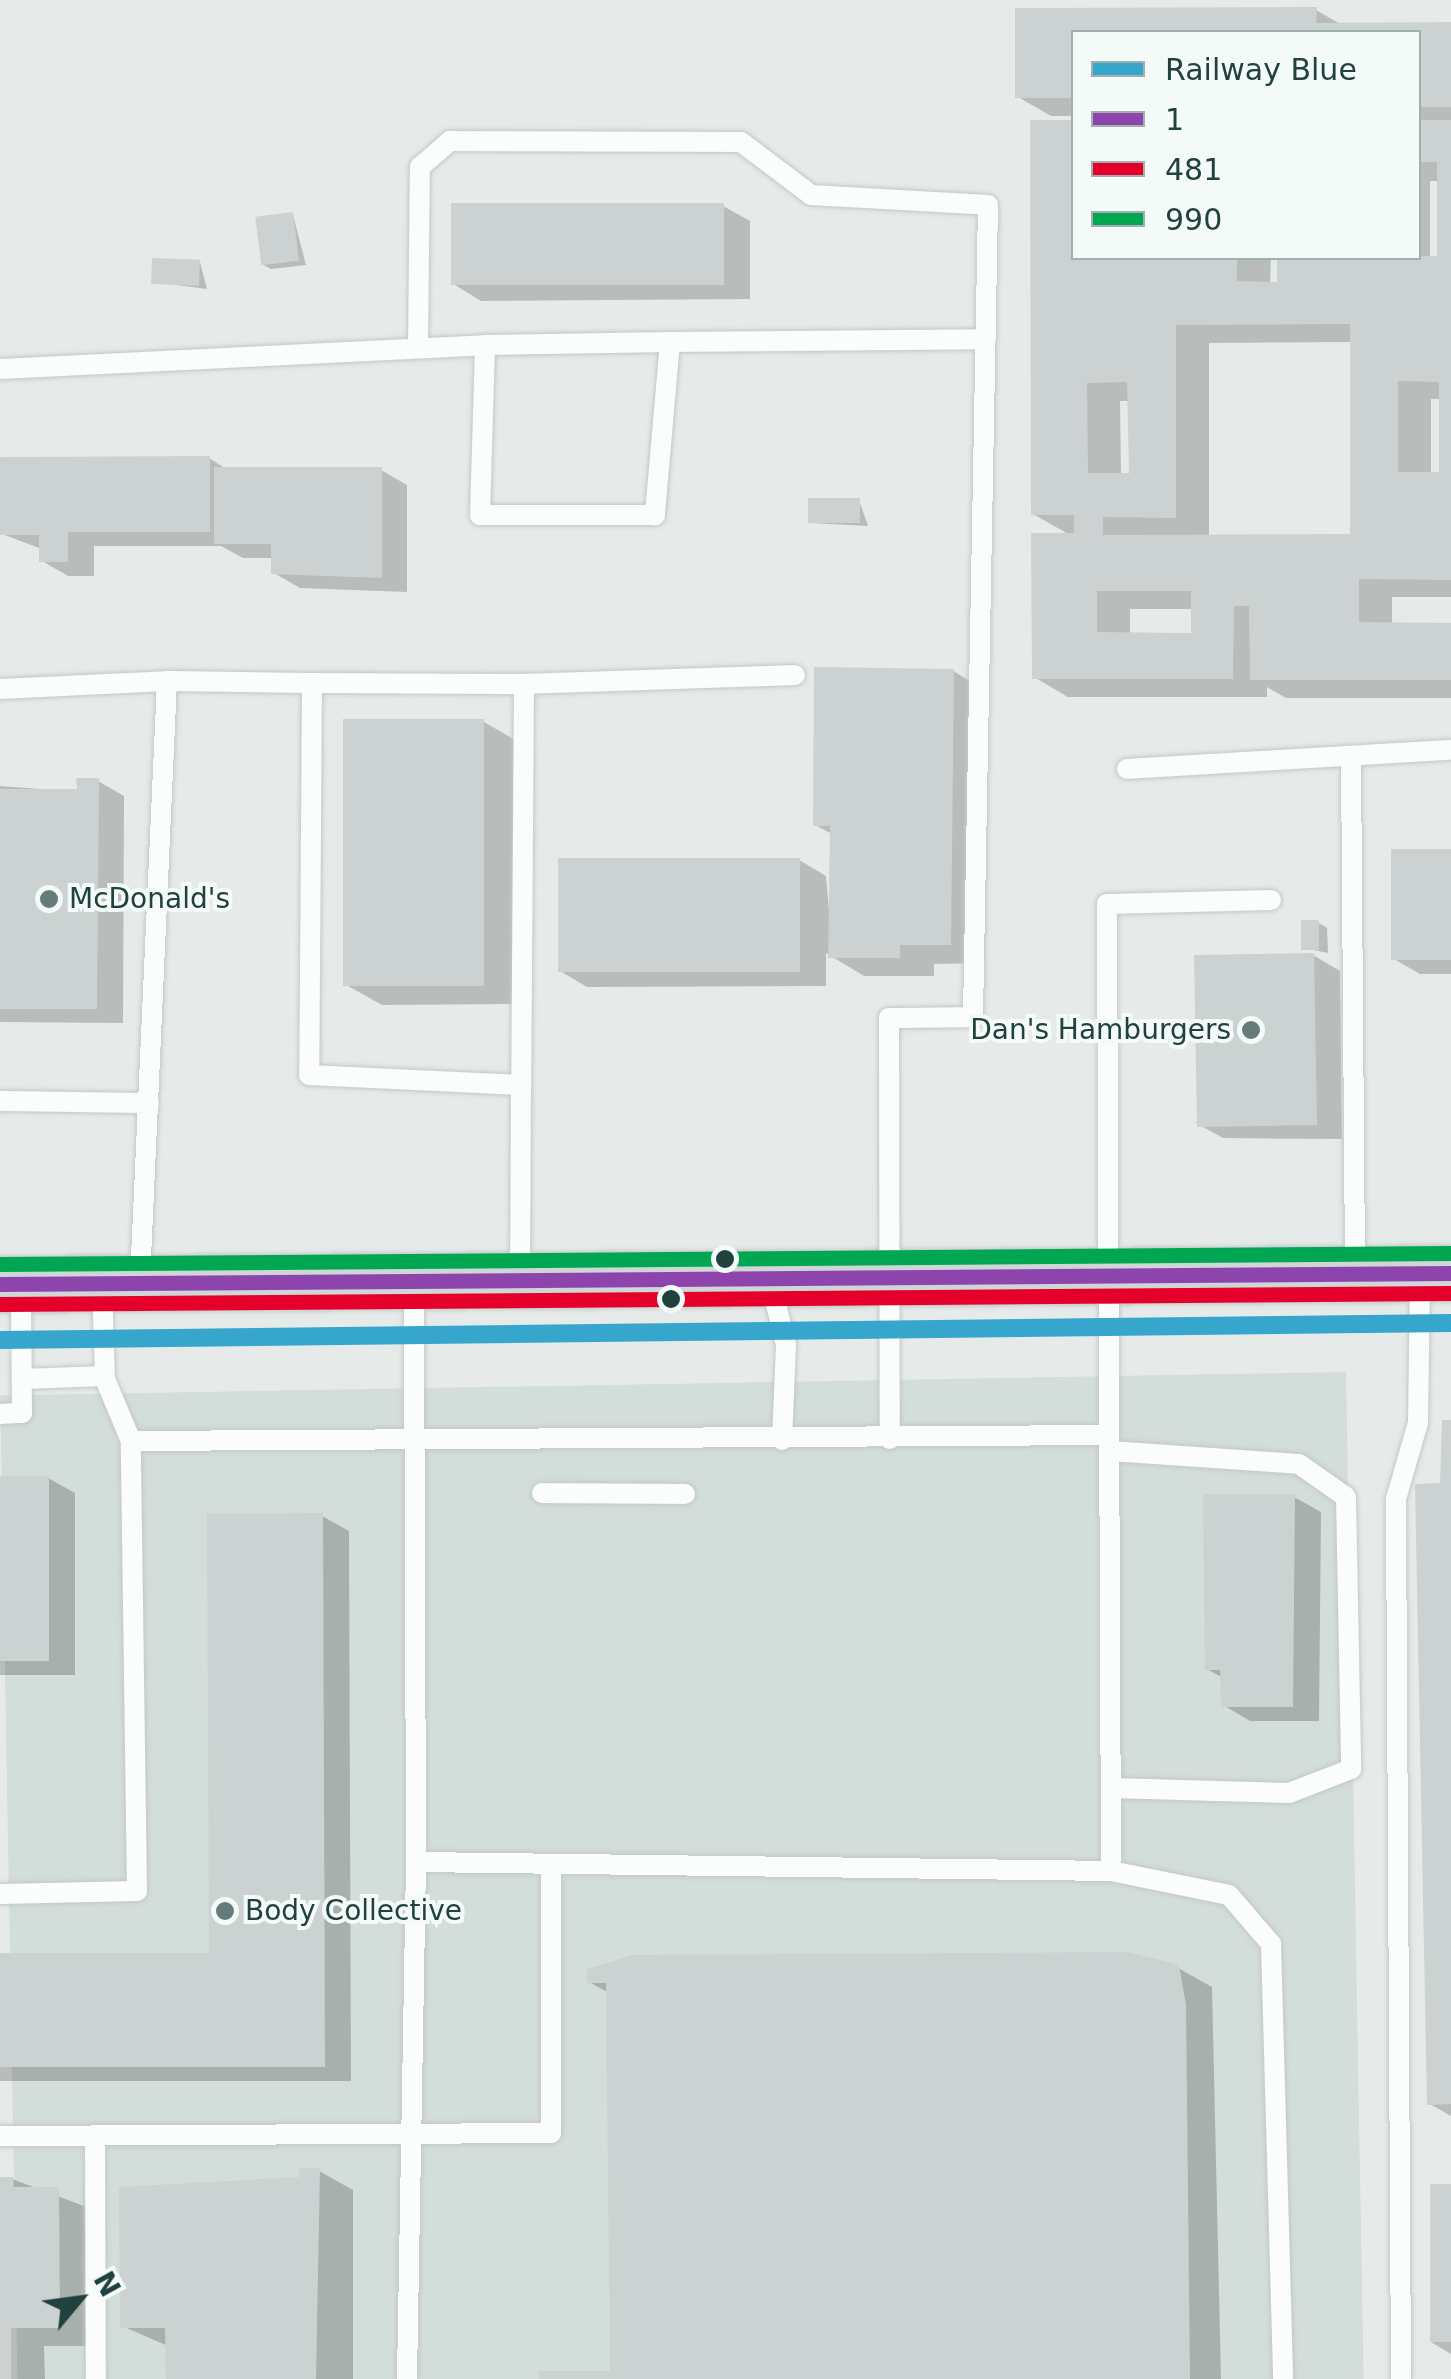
<!DOCTYPE html>
<style>
body{margin:0}
#map{position:relative;width:1451px;height:2379px;overflow:hidden;background:#e6ebea;font-family:"DejaVu Sans",sans-serif}
div>[style]{position:absolute}
.built>*{inset:0;background:#d3ddda;transform-origin:0 0}
.shadow>*{inset:0;background:#0003}
.building>*{inset:0;background:#ccd2d1;transform-origin:0 0}
.roads{filter:drop-shadow(0 0 2px #c3c8c7) drop-shadow(0 0 2px #c3c8c7)}
.lane>*{height:20px;margin:-10px;padding:0 10px;transform-origin:10px;border-radius:10px;background:#fbfcfc}
.primary>*{height:55px;margin:-27.5px;padding:0 27.5px;transform-origin:27.5px;border-radius:27.5px;background:#ced7d6}
.bus-1>*{height:15px;margin:-7.5px;padding:0 7.5px;transform-origin:7.5px;border-radius:7.5px;background:#8e44ad}
.bus-2>*{height:15px;margin:-7.5px;padding:0 7.5px;transform-origin:7.5px;border-radius:7.5px;background:#e4002b}
.bus-3>*{height:15px;margin:-7.5px;padding:0 7.5px;transform-origin:7.5px;border-radius:7.5px;background:#00a651}
.rail-1>*{height:18px;margin:-9px;padding:0 9px;transform-origin:9px;border-radius:9px;background:#36a6cc}
.dots>*{width:28px;height:28px;translate:-50% -50%;box-sizing:border-box;border:5px solid #f4faf8;border-radius:50%}
span{translate:-50% -50%;white-space:nowrap;text-align:center;line-height:1.15;-webkit-text-stroke:8px #f4faf8;paint-order:stroke}
.poi-label{font-size:28px;color:#21413e}
.left{translate:0 -50%;text-align:left}
.right{translate:-100% -50%;text-align:right}
.legend{position:absolute;left:1071px;top:30px;width:350px;height:230px;box-sizing:border-box;background:#f4faf8;border:2px solid #a0b0ae;margin:0;padding:12px 18px;list-style:none;font-size:30px;color:#21413e}
.legend li{display:flex;align-items:center;gap:20px;height:50px}
.legend b{width:50px;border:2px solid #a0b0ae}
.north{position:absolute;left:30px;top:2249px;width:100px;height:100px;-webkit-text-stroke:8px #f4faf8;paint-order:stroke;rotate:61deg;font-size:28px;font-weight:700;line-height:40px;text-align:center;color:#21413e}
.north::after{content:'';display:block;margin:auto;width:35px;height:45px;background:#21413e;clip-path:polygon(50% 0,100% 100%,50% 72%,0 100%)}
</style>
<div id="map">
<div class="built">
<div style="left:1346px;top:1372px;width:1007px;height:1346px;rotate:89deg"></div>
</div>
<div class="shadow">
<div style="clip-path:polygon(evenodd,1017px 10px,1316px 10px,1342px 25px,1451px 25px,1451px 597px,1392px 597px,1392px 625px,1451px 626px,1451px 698px,1286px 698px,1267px 687px,1267px 697px,1068px 697px,1034px 677px,1070px 535px,1033px 514px,1074px 258px,1271px 258px,1270px 284px,1279px 284px,1279px 258px,1418px 258px,1418px 32px,1074px 32px,1074px 116px,1051px 116px,1018px 97px,1017px 10px,1430px 181px,1439px 181px,1439px 258px,1430px 258px,1430px 181px,1017px 10px,1352px 342px,1352px 536px,1209px 537px,1209px 343px,1352px 342px,1017px 10px,1431px 399px,1442px 399px,1441px 474px,1431px 474px,1431px 399px,1017px 10px,1120px 401px,1130px 401px,1131px 475px,1121px 475px,1120px 401px,1017px 10px,1130px 609px,1193px 609px,1193px 636px,1130px 635px,1130px 609px)"></div>
<div style="clip-path:polygon(723px 206px,750px 221px,750px 299px,481px 301px,455px 285px)"></div>
<div style="clip-path:polygon(293px 215px,306px 265px,271px 269px,262px 264px)"></div>
<div style="clip-path:polygon(200px 262px,207px 289px,154px 282px)"></div>
<div style="clip-path:polygon(209px 458px,228px 470px,381px 470px,407px 485px,407px 592px,300px 588px,274px 573px,274px 558px,243px 558px,221px 546px,94px 546px,94px 576px,68px 576px,42px 561px,42px 549px,2px 534px)"></div>
<div style="clip-path:polygon(859px 500px,868px 526px,811px 523px)"></div>
<div style="clip-path:polygon(953px 671px,987px 691px,984px 963px,934px 964px,934px 976px,864px 976px,826px 953px,826px 986px,587px 987px,560px 971px,799px 860px,826px 876px,831px 934px,832px 834px,815px 825px)"></div>
<div style="clip-path:polygon(484px 722px,517px 741px,519px 1004px,382px 1005px,348px 986px)"></div>
<div style="clip-path:polygon(98px 781px,124px 796px,123px 1023px,0 1022px,0 786px,79px 792px)"></div>
<div style="clip-path:polygon(1451px 852px,1451px 974px,1420px 974px,1394px 959px)"></div>
<div style="clip-path:polygon(1319px 923px,1327px 928px,1328px 953px,1304px 948px)"></div>
<div style="clip-path:polygon(1313px 955px,1340px 971px,1342px 1139px,1223px 1138px,1196px 1123px)"></div>
<div style="clip-path:polygon(1451px 1423px,1451px 2116px,1430px 2104px)"></div>
<div style="clip-path:polygon(0 1478px,48px 1478px,75px 1493px,75px 1675px,0 1675px)"></div>
<div style="clip-path:polygon(1294px 1497px,1321px 1512px,1319px 1721px,1250px 1721px,1223px 1705px,1223px 1678px,1207px 1669px)"></div>
<div style="clip-path:polygon(322px 1516px,349px 1531px,351px 2081px,0 2081px,0 1956px,211px 1956px)"></div>
<div style="clip-path:polygon(1178px 1968px,1212px 1987px,1221px 2379px,541px 2379px,612px 2373px,609px 1993px,589px 1982px)"></div>
<div style="clip-path:polygon(319px 2171px,353px 2190px,353px 2379px,168px 2379px,168px 2346px,122px 2326px)"></div>
<div style="clip-path:polygon(12px 2179px,92px 2209px,93px 2346px,44px 2346px,45px 2379px,0 2379px,0 2180px)"></div>
<div style="clip-path:polygon(1451px 2187px,1451px 2354px,1431px 2342px)"></div>
</div>
<div class="building">
<div style="clip-path:polygon(1317px 7px,1316px 23px,1451px 22px,1451px 107px,1418px 107px,1418px 32px,1074px 32px,1074px 98px,1015px 98px,1015px 8px)"></div>
<div style="clip-path:polygon(evenodd,1030px 120px,1074px 120px,1074px 258px,1237px 258px,1237px 281px,1277px 282px,1277px 258px,1437px 256px,1437px 162px,1418px 162px,1418px 120px,1451px 120px,1451px 580px,1359px 579px,1359px 622px,1451px 623px,1451px 680px,1250px 680px,1249px 606px,1234px 606px,1233px 679px,1032px 679px,1031px 533px,1074px 533px,1074px 515px,1031px 515px,1030px 120px,1350px 324px,1350px 534px,1103px 535px,1103px 517px,1176px 518px,1176px 325px,1350px 324px,1030px 120px,1398px 381px,1439px 382px,1439px 472px,1398px 472px,1398px 381px,1030px 120px,1127px 382px,1129px 473px,1088px 473px,1087px 383px,1127px 382px,1030px 120px,1097px 591px,1191px 591px,1191px 633px,1097px 632px,1097px 591px)"></div>
<div style="left:724px;top:203px;width:82px;height:273px;rotate:90deg"></div>
<div style="left:293px;top:212px;width:49px;height:38px;rotate:83deg"></div>
<div style="left:152px;top:258px;width:48px;height:26px;rotate:2deg"></div>
<div style="clip-path:polygon(210px 456px,210px 532px,68px 532px,68px 562px,39px 562px,39px 535px,0 535px,0 457px)"></div>
<div style="clip-path:polygon(214px 467px,382px 467px,382px 578px,271px 574px,271px 544px,214px 544px)"></div>
<div style="left:860px;top:498px;width:25px;height:52px;rotate:90deg"></div>
<div style="clip-path:polygon(814px 667px,954px 669px,951px 945px,900px 945px,900px 958px,828px 958px,830px 826px,813px 826px)"></div>
<div style="left:484px;top:719px;width:267px;height:141px;rotate:90deg"></div>
<div style="clip-path:polygon(76px 778px,99px 778px,97px 1009px,0 1009px,0 789px,77px 789px)"></div>
<div style="left:1391px;top:849px;width:60px;height:111px"></div>
<div style="left:800px;top:858px;width:114px;height:242px;rotate:90deg"></div>
<div style="left:1301px;top:920px;width:18px;height:30px"></div>
<div style="left:1314px;top:953px;width:172px;height:120px;rotate:89deg"></div>
<div style="clip-path:polygon(1442px 1420px,1451px 1420px,1451px 2104px,1427px 2105px,1415px 1484px,1440px 1483px)"></div>
<div style="left:0;top:1476px;width:49px;height:185px"></div>
<div style="clip-path:polygon(1203px 1494px,1295px 1494px,1293px 1707px,1221px 1707px,1220px 1670px,1205px 1670px)"></div>
<div style="clip-path:polygon(323px 1513px,325px 2067px,0 2067px,0 1953px,209px 1953px,207px 1514px)"></div>
<div style="clip-path:polygon(1127px 1952px,1179px 1965px,1186px 2005px,1190px 2379px,539px 2379px,539px 2371px,610px 2371px,606px 1983px,587px 1983px,587px 1969px,633px 1955px)"></div>
<div style="clip-path:polygon(299px 2168px,320px 2168px,316px 2379px,166px 2379px,165px 2328px,120px 2328px,119px 2187px,299px 2177px)"></div>
<div style="clip-path:polygon(0 2177px,13px 2177px,13px 2187px,59px 2187px,60px 2328px,11px 2328px,11px 2379px,0 2379px)"></div>
<div style="left:1451px;top:2184px;width:158px;height:21px;rotate:90deg"></div>
</div>
<div class="roads">
<div class="lane">
<div style="left:670px;top:342px;width:174px;rotate:95deg"></div>
<div style="left:655px;top:515px;width:175px;rotate:180deg"></div>
<div style="left:480px;top:515px;width:170px;rotate:-88.3deg"></div>
<div style="left:485px;top:345px;width:185px;rotate:-0.9deg"></div>
<div style="left:670px;top:342px;width:316px;rotate:-0.5deg"></div>
<div style="left:418px;top:348px;width:181px;rotate:-89.4deg"></div>
<div style="left:420px;top:167px;width:40px;rotate:-41deg"></div>
<div style="left:450px;top:141px;width:291px;rotate:0.2deg"></div>
<div style="left:741px;top:142px;width:88px;rotate:37.1deg"></div>
<div style="left:811px;top:195px;width:177px;rotate:3.2deg"></div>
<div style="left:988px;top:205px;width:812px;rotate:91.06deg"></div>
<div style="left:973px;top:1017px;width:84px;rotate:179.3deg"></div>
<div style="left:889px;top:1018px;width:421px;rotate:89.9deg"></div>
<div style="left:0;top:369px;width:486px;rotate:-2.8deg"></div>
<div style="left:167px;top:681px;width:145px;rotate:0.8deg"></div>
<div style="left:312px;top:683px;width:392px;rotate:90.4deg"></div>
<div style="left:309px;top:1075px;width:212px;rotate:2.7deg"></div>
<div style="left:521px;top:1085px;width:193px;rotate:90.3deg"></div>
<div style="left:312px;top:683px;width:212px;rotate:0.3deg"></div>
<div style="left:524px;top:684px;width:401px;rotate:90.4deg"></div>
<div style="left:524px;top:684px;width:271px;rotate:-1.9deg"></div>
<div style="left:0;top:689px;width:167px;rotate:-2.7deg"></div>
<div style="left:167px;top:681px;width:601px;rotate:92.58deg"></div>
<div style="left:1351px;top:756px;width:513px;rotate:89.55deg"></div>
<div style="left:1127px;top:769px;width:325px;rotate:-3.4deg"></div>
<div style="left:0;top:1101px;width:149px;rotate:0.8deg"></div>
<div style="left:770px;top:1280px;width:67px;rotate:76.2deg"></div>
<div style="left:786px;top:1345px;width:95px;rotate:92.4deg"></div>
<div style="left:414px;top:1284px;width:578px;rotate:89.8deg"></div>
<div style="left:23px;top:1379px;width:81px;rotate:-2.1deg"></div>
<div style="left:0;top:1414px;width:22px;rotate:-3deg"></div>
<div style="left:22px;top:1413px;width:127px;rotate:-90.5deg"></div>
<div style="left:131px;top:1441px;width:978px;rotate:-0.35deg"></div>
<div style="left:1110px;top:1451px;width:189px;rotate:3.9deg"></div>
<div style="left:1299px;top:1464px;width:57px;rotate:35.1deg"></div>
<div style="left:1346px;top:1497px;width:272px;rotate:88.9deg"></div>
<div style="left:1351px;top:1769px;width:66px;rotate:158.8deg"></div>
<div style="left:1289px;top:1793px;width:178px;rotate:-178.4deg"></div>
<div style="left:542px;top:1493px;width:143px;rotate:0.4deg"></div>
<div style="left:1111px;top:1871px;width:120px;rotate:11.5deg"></div>
<div style="left:1229px;top:1895px;width:65px;rotate:49.4deg"></div>
<div style="left:1271px;top:1944px;width:435px;rotate:88.4deg"></div>
<div style="left:0;top:1894px;width:137px;rotate:-1.3deg"></div>
<div style="left:137px;top:1891px;width:450px;rotate:-90.8deg"></div>
<div style="left:131px;top:1441px;width:67px;rotate:-112.8deg"></div>
<div style="left:105px;top:1379px;width:94px;rotate:-91.8deg"></div>
<div style="left:0;top:2136px;width:551px;rotate:-0.31deg"></div>
<div style="left:551px;top:2133px;width:269px;rotate:-90deg"></div>
<div style="left:95px;top:2136px;width:243px;rotate:89.8deg"></div>
<div style="left:407px;top:2379px;width:517px;rotate:-89deg"></div>
<div style="left:416px;top:1862px;width:695px;rotate:0.74deg"></div>
<div style="left:1111px;top:1871px;width:967px;rotate:-90.24deg"></div>
<div style="left:1107px;top:904px;width:164px;rotate:-1.4deg"></div>
<div style="left:1401px;top:2379px;width:880px;rotate:-90.33deg"></div>
<div style="left:1396px;top:1499px;width:79px;rotate:-73.9deg"></div>
<div style="left:1418px;top:1423px;width:147px;rotate:-89.2deg"></div>
</div>
<div class="primary">
<div style="left:0;top:1284px;width:1451px;rotate:-0.43deg"></div>
</div>
</div>
<div class="bus-1">
<div style="left:0;top:1284px;width:1451px;rotate:-0.43deg"></div>
</div>
<div class="bus-2">
<div style="left:0;top:1304px;width:1451px;rotate:-0.43deg"></div>
</div>
<div class="bus-3">
<div style="left:0;top:1264px;width:1451px;rotate:-0.43deg"></div>
</div>
<div class="rail-1">
<div style="left:0;top:1340px;width:1451px;rotate:-0.67deg"></div>
</div>
<div class="dots">
<div style="left:49px;top:899px;background:#667c7a"></div>
<div style="left:1251px;top:1030px;background:#667c7a"></div>
<div style="left:725px;top:1259px;background:#21413e"></div>
<div style="left:671px;top:1299px;background:#21413e"></div>
<div style="left:225px;top:1911px;background:#667c7a"></div>
</div>
<div class="poi-label">
<span class="left" style="left:69px;top:899px">McDonald's</span>
<span class="right" style="left:1231px;top:1030px">Dan's Hamburgers</span>
<span class="left" style="left:245px;top:1911px">Body Collective</span>
</div>
<ul class="legend">
<li><b style="height:12px;background:#36a6cc"></b>Railway Blue</li>
<li><b style="height:12px;background:#8e44ad"></b>1</li>
<li><b style="height:12px;background:#e4002b"></b>481</li>
<li><b style="height:12px;background:#00a651"></b>990</li>
</ul>
<div class="north">N</div>
</div>
